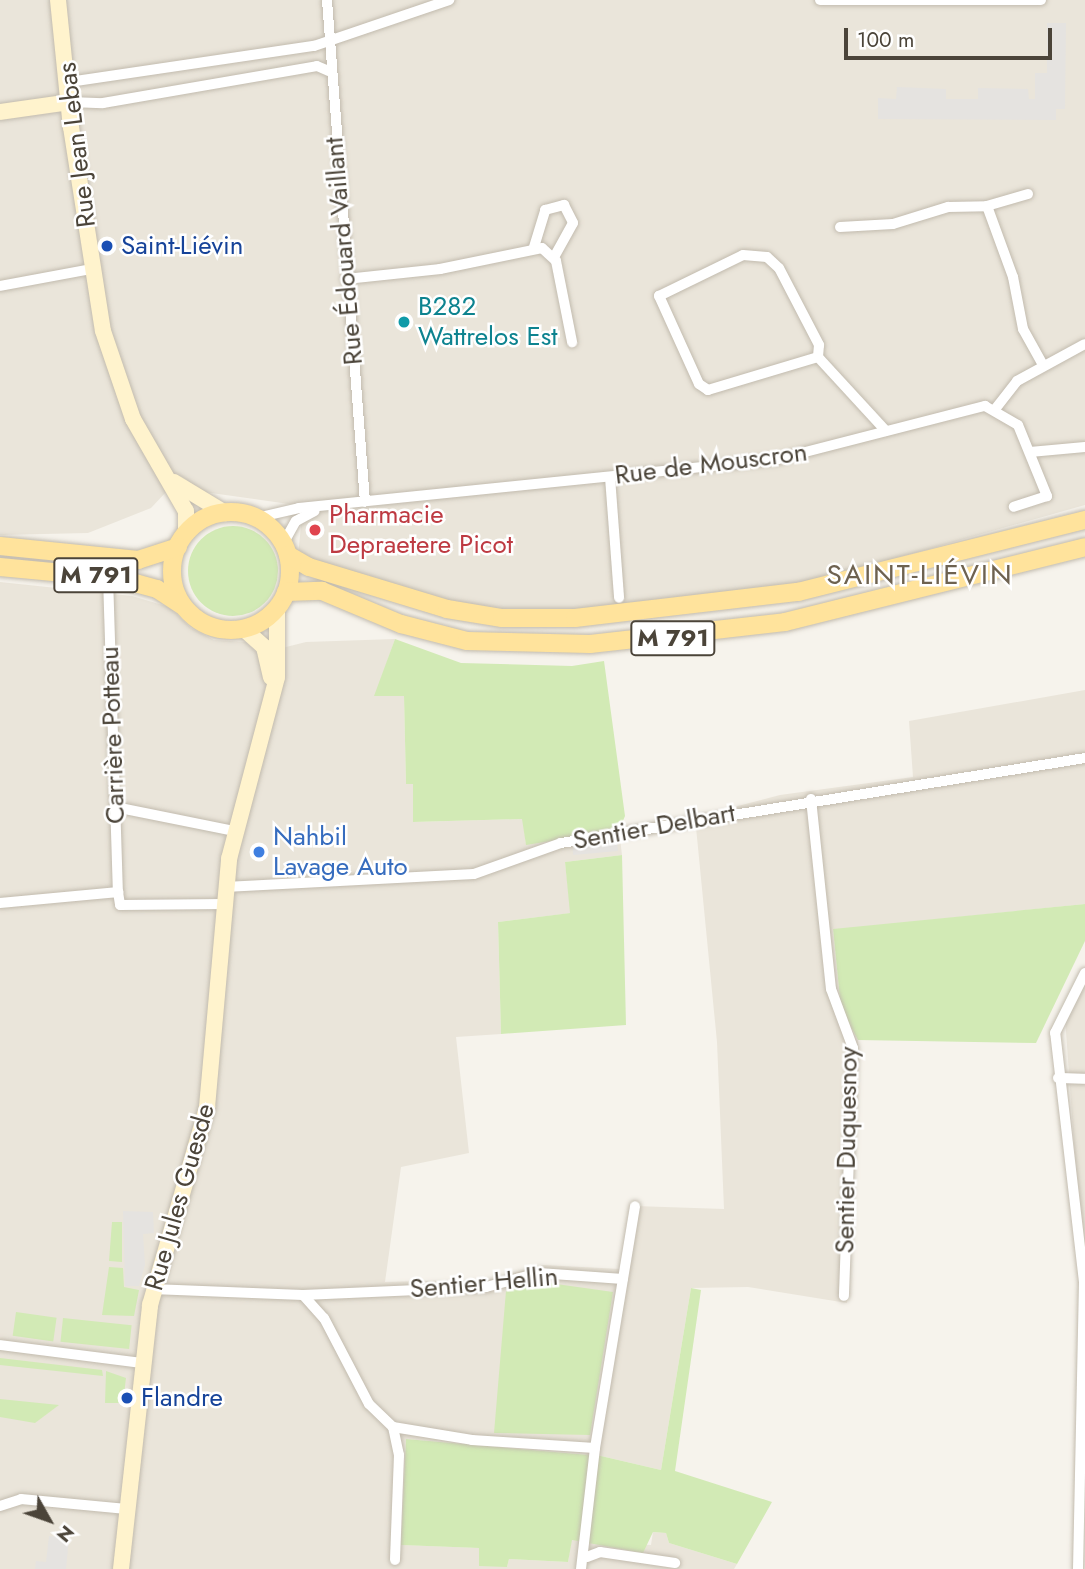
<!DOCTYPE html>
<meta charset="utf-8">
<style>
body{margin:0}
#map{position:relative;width:1085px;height:1569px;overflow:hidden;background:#f6f3ec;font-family:Jost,sans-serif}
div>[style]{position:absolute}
.residential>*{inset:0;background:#eae5da}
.green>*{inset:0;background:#d2eab5;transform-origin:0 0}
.round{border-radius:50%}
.parking>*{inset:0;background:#e5e3e0;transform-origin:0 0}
.roads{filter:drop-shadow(0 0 2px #c2bbae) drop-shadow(0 0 2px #c2bbae)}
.street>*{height:10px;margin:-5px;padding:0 5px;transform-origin:5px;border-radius:5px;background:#fff}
.secondary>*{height:16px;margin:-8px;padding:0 8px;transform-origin:8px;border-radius:8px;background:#fff3cd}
.primary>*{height:18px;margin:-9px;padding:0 9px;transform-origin:9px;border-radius:9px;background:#ffe39c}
.primary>.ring{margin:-9px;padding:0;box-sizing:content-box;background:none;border:18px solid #ffe39c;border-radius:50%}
.dots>*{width:19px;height:19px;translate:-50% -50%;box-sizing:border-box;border:4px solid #fff;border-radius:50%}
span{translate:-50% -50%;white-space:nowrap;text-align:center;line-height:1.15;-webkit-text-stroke:5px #fff;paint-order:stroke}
.shield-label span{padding:2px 5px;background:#fff;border:2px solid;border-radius:5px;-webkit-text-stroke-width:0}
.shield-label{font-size:24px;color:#4b4439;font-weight:700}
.street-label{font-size:26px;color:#4b4439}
.transit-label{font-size:26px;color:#164399}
.left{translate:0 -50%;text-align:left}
.culture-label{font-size:26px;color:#0d838f}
.health-label{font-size:26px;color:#be3a42}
.shop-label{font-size:26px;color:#366cbe}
.neighbourhood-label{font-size:28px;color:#6e6250;letter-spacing:2px}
.north{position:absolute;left:14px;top:1485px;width:70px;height:70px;-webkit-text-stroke:5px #fff;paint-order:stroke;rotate:130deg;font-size:19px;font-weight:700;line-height:28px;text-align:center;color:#4b4439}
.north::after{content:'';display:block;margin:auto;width:24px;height:32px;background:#4b4439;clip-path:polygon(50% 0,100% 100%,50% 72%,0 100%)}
.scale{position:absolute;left:844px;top:28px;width:208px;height:32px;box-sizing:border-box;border:4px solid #4b4439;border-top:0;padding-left:9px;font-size:21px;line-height:24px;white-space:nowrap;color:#4b4439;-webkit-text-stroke:5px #fff;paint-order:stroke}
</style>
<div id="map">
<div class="residential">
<div style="clip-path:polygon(0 0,1085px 0,1085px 505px,815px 581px,645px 606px,530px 612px,449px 604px,298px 556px,303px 506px,204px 492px,181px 476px,151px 508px,88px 533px,0 535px)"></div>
<div style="clip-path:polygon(0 582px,132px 596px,169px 607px,191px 628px,214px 640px,246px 642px,258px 654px,306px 642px,395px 639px,375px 696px,404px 696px,406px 784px,413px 784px,414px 822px,523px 819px,526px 844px,619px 830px,622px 855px,565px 862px,571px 913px,498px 922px,501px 1034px,456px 1037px,469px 1153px,401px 1167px,385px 1282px,493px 1279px,543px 1265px,620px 1269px,635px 1206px,724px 1209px,717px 1042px,695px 817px,780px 795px,913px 777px,909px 721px,1085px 690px,1085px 904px,833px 930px,841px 1009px,858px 1040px,847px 1303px,748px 1287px,691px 1288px,661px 1470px,601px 1456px,406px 1439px,402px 1545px,480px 1548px,507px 1567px,509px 1559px,568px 1562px,571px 1540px,651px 1545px,653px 1532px,666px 1533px,669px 1543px,737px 1564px,734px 1569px,0 1569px)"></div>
<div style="clip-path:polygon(1085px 981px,1085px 1285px,1084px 1285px,1065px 1017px)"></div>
</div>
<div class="green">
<div class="round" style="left:188px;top:526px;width:90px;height:90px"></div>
<div style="clip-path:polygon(395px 639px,461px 663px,572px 666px,604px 661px,625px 816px,619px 830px,526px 845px,522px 819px,413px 822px,413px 784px,406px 784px,404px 696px,374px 696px)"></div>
<div style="clip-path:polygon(622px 855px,626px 1025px,501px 1034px,498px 922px,570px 913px,565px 862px)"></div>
<div style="clip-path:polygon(1085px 904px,1085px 941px,1036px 1043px,858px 1040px,841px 1009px,833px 929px)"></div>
<div style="clip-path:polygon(112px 1222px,122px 1222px,122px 1262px,109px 1261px)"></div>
<div style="clip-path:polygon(109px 1267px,123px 1268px,124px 1287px,139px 1290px,134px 1316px,102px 1315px)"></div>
<div style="clip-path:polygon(542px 1282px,613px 1292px,590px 1435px,494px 1433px,506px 1291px)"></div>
<div style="clip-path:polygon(691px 1288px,701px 1290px,675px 1471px,772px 1502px,737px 1564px,669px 1543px,666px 1533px,653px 1532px,643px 1553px,572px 1540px,568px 1562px,509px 1559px,507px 1567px,479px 1566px,479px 1548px,401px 1545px,406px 1439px,601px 1456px,661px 1470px)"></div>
<div style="left:16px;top:1312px;width:41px;height:24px;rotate:8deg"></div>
<div style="left:63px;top:1318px;width:69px;height:24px;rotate:6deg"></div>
<div style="clip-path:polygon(0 1358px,102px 1370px,103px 1376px,0 1365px)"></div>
<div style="clip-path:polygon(106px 1371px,126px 1378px,123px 1403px,105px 1403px)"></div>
<div style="clip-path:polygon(0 1399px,59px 1405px,35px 1423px,0 1417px)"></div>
</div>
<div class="parking">
<div style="clip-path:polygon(1047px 23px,1066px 23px,1065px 109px,1056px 109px,1056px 120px,878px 119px,878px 98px,896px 99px,897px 87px,946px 89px,946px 99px,978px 99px,978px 88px,1028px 89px,1029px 99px,1035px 99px,1035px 73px,1047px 73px)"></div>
<div style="left:617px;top:840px;width:11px;height:45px;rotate:85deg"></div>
<div style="clip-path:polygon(123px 1211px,153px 1212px,154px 1233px,143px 1234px,145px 1265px,139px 1286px,125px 1286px)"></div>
<div style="clip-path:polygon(49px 1536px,69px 1538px,66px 1569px,35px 1569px,36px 1561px,46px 1562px)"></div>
</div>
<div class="roads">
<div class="street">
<div style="left:327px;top:0;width:503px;rotate:85.67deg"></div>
<div style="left:820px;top:0;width:221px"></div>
<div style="left:69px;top:82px;width:248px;rotate:-8.4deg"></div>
<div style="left:314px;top:46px;width:143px;rotate:-18.8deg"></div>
<div style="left:70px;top:102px;width:33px;rotate:2deg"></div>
<div style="left:103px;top:103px;width:217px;rotate:-9.8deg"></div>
<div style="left:317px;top:66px;width:13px;rotate:23deg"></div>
<div style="left:1028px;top:194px;width:43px;rotate:163.7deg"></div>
<div style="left:987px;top:206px;width:76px;rotate:69.9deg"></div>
<div style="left:1013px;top:277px;width:53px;rotate:79.1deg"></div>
<div style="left:1023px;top:329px;width:41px;rotate:60.9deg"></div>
<div style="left:840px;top:227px;width:53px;rotate:-3.2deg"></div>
<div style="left:893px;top:224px;width:58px;rotate:-17.2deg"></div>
<div style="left:948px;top:207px;width:39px;rotate:-1deg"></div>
<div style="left:534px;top:247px;width:39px;rotate:-73deg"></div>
<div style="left:545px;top:210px;width:20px;rotate:-15deg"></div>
<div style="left:564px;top:205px;width:20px;rotate:63deg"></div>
<div style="left:573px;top:223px;width:39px;rotate:119deg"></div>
<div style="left:346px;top:279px;width:95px;rotate:-6.1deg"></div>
<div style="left:440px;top:269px;width:104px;rotate:-11.6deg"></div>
<div style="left:542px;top:248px;width:19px;rotate:43deg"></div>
<div style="left:556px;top:261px;width:83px;rotate:78.8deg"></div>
<div style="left:0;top:286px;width:94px;rotate:-10.5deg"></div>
<div style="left:818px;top:357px;width:115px;rotate:163.3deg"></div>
<div style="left:708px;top:390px;width:11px;rotate:-146deg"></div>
<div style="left:699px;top:384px;width:97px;rotate:-114.4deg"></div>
<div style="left:659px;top:296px;width:93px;rotate:-26deg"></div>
<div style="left:743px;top:255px;width:24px;rotate:5deg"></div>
<div style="left:767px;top:257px;width:16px;rotate:43deg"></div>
<div style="left:779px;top:268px;width:87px;rotate:62.5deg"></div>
<div style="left:819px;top:345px;width:12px;rotate:95deg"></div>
<div style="left:818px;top:357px;width:100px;rotate:47.4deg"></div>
<div style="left:996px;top:408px;width:34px;rotate:-52deg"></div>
<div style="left:1017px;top:381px;width:77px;rotate:-28.6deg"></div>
<div style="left:1030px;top:452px;width:55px;rotate:-5.2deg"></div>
<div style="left:610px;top:477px;width:121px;rotate:85.7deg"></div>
<div style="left:256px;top:518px;width:44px;rotate:-13.1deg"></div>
<div style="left:299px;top:508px;width:481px;rotate:-5.8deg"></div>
<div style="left:778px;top:459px;width:214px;rotate:-14.4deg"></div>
<div style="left:985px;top:406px;width:38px;rotate:30deg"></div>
<div style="left:1018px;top:425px;width:77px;rotate:67.8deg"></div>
<div style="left:1047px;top:496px;width:35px;rotate:162deg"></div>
<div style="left:283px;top:544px;width:26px;rotate:-61deg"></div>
<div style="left:296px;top:521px;width:21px;rotate:-28deg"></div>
<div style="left:108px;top:577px;width:315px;rotate:88.2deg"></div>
<div style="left:811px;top:799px;width:191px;rotate:84deg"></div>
<div style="left:831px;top:989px;width:63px;rotate:69.6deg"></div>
<div style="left:853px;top:1048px;width:248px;rotate:92.1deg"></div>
<div style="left:115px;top:807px;width:121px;rotate:11.4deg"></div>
<div style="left:225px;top:887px;width:249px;rotate:-3deg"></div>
<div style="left:474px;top:874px;width:92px;rotate:-19.6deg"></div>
<div style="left:561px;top:843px;width:531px;rotate:-9.21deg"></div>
<div style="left:0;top:903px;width:119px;rotate:-5.3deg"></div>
<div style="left:118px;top:892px;width:13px;rotate:81deg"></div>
<div style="left:120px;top:905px;width:104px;rotate:-0.6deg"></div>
<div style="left:1058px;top:1078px;width:27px;rotate:2deg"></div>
<div style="left:152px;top:1289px;width:151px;rotate:2.3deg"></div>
<div style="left:303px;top:1295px;width:183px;rotate:-2.5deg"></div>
<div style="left:486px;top:1287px;width:55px;rotate:-14.8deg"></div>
<div style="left:539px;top:1273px;width:84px;rotate:4.1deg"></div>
<div style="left:303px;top:1295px;width:31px;rotate:48deg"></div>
<div style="left:324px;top:1318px;width:97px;rotate:62.4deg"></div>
<div style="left:369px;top:1404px;width:33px;rotate:44deg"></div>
<div style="left:393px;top:1427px;width:80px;rotate:9.3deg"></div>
<div style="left:472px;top:1440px;width:123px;rotate:3.7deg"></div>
<div style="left:0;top:1345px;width:144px;rotate:7.2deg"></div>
<div style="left:393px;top:1427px;width:29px;rotate:78deg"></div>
<div style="left:399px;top:1455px;width:105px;rotate:92.2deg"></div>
<div style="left:0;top:1506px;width:22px;rotate:-18deg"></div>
<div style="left:21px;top:1499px;width:106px;rotate:5.4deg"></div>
<div style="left:587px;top:1557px;width:14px;rotate:-21deg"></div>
<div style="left:600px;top:1552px;width:76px;rotate:8.3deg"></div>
<div style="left:581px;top:1569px;width:122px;rotate:-83.4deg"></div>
<div style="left:595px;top:1448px;width:245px;rotate:-80.6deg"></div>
<div style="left:1078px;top:1569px;width:287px;rotate:-88.8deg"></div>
<div style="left:1084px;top:1282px;width:251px;rotate:-96.6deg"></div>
<div style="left:1055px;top:1033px;width:67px;rotate:-63.4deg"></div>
</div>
<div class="secondary">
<div style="left:58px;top:0;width:128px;rotate:84.2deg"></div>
<div style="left:71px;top:127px;width:206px;rotate:81.1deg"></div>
<div style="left:103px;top:331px;width:93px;rotate:71.2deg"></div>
<div style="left:133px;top:419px;width:106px;rotate:60.1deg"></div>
<div style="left:186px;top:511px;width:23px;rotate:90deg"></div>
<div style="left:0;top:112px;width:71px;rotate:-8.1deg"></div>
<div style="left:174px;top:482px;width:60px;rotate:31.3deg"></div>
<div style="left:244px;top:629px;width:27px;rotate:42deg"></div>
<div style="left:264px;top:647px;width:31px;rotate:77deg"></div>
<div style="left:121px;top:1569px;width:266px;rotate:-83.7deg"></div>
<div style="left:150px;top:1305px;width:206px;rotate:-73.9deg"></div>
<div style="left:207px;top:1107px;width:249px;rotate:-84.9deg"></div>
<div style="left:229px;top:859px;width:188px;rotate:-75.2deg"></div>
<div style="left:277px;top:677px;width:69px;rotate:-90deg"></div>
</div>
<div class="primary">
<div class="ring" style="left:172px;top:512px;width:100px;height:100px"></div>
<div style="left:0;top:546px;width:139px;rotate:5.8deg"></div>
<div style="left:138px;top:560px;width:42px;rotate:-18deg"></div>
<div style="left:288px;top:555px;width:24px;rotate:30deg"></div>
<div style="left:309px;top:567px;width:144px;rotate:16.9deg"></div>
<div style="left:447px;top:609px;width:56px;rotate:9.3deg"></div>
<div style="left:502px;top:618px;width:73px"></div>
<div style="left:575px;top:618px;width:225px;rotate:-6.7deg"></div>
<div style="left:798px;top:592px;width:296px;rotate:-14.1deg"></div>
<div style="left:0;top:567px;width:118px;rotate:5.4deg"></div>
<div style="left:117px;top:578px;width:41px;rotate:15.4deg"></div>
<div style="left:157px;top:589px;width:30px;rotate:33deg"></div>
<div style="left:286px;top:592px;width:36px;rotate:-2deg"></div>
<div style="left:322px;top:591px;width:86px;rotate:22.7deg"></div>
<div style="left:401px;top:624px;width:68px;rotate:14.4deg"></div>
<div style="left:467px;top:641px;width:123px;rotate:1.4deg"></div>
<div style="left:590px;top:644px;width:196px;rotate:-6.4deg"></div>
<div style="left:785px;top:622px;width:309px;rotate:-14deg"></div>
</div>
</div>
<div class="dots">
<div style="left:107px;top:246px;background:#1a4fb4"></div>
<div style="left:404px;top:322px;background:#0f9aa8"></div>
<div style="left:315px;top:530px;background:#e0444e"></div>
<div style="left:259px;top:852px;background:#3f7fe0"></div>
<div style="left:127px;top:1398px;background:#1a4fb4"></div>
</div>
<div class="shield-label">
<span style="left:96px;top:575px">M 791</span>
<span style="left:673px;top:638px">M 791</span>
</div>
<div class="street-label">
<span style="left:77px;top:145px;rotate:-97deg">Rue Jean Lebas</span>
<span style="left:344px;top:251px;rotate:-95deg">Rue Édouard Vaillant</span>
<span style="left:711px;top:464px;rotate:-7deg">Rue de Mouscron</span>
<span style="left:113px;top:735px;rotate:-92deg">Carrière Potteau</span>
<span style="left:654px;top:827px;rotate:-10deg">Sentier Delbart</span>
<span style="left:847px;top:1150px;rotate:-89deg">Sentier Duquesnoy</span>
<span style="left:180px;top:1197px;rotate:-74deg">Rue Jules Guesde</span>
<span style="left:484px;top:1283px;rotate:-5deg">Sentier Hellin</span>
</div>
<div class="transit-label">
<span class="left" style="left:121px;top:246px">Saint-Liévin</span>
<span class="left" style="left:141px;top:1398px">Flandre</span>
</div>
<div class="culture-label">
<span class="left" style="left:418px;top:322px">B282<br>Wattrelos Est</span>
</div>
<div class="health-label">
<span class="left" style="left:329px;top:530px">Pharmacie<br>Depraetere Picot</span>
</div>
<div class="shop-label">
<span class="left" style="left:273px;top:852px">Nahbil<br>Lavage Auto</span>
</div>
<div class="neighbourhood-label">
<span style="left:920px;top:575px">SAINT-LIÉVIN</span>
</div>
<div class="north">N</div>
<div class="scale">100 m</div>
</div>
